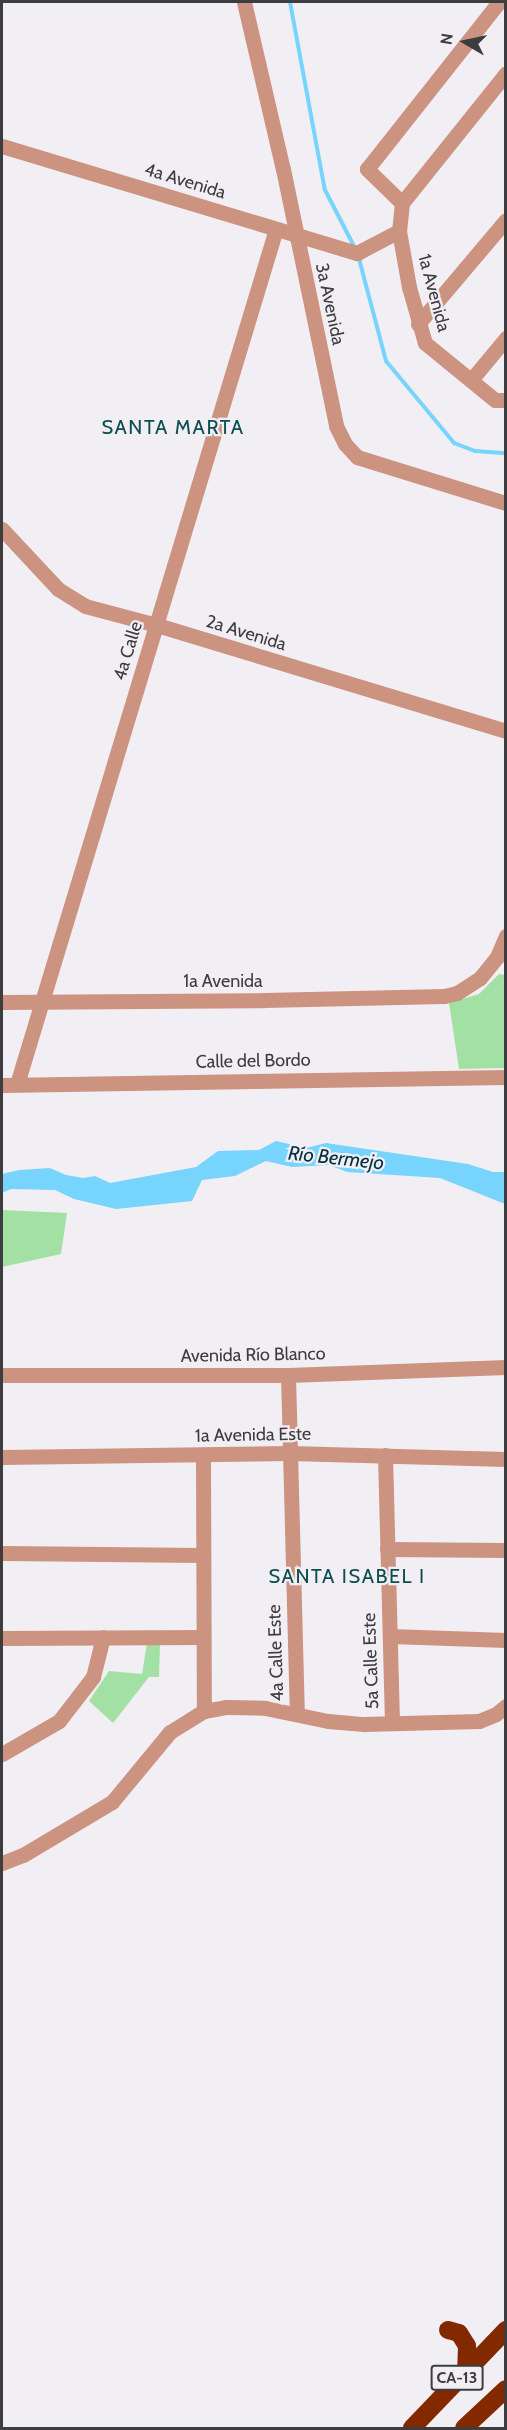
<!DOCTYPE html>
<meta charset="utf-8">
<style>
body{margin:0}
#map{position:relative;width:507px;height:2430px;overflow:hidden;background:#f2eff4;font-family:Cabin,sans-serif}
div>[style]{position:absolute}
.green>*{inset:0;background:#a3e0a4}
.water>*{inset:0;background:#77d4fc}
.stream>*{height:4px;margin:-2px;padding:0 2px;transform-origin:2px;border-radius:2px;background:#77d4fc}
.minor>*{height:15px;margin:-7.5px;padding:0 7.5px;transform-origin:7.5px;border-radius:7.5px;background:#cb9380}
.highway>*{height:18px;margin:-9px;padding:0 9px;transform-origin:9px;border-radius:9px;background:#832900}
span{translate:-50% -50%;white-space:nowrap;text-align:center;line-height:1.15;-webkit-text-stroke:4.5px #f2eff4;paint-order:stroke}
.shield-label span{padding:2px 4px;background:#f2eff4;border:2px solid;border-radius:4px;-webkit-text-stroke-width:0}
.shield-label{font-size:16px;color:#3d3c3e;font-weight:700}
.street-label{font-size:18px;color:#3d3c3e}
.neighbourhood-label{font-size:20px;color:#0e4d50;letter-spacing:1.5px}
.water-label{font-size:20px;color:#043141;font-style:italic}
.frame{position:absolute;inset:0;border:3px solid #3d3c3e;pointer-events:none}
.north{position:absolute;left:435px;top:12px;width:60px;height:60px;-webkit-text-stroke:4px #f2eff4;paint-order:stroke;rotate:279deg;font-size:16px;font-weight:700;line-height:24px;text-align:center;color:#3d3c3e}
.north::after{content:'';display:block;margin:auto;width:21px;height:27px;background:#3d3c3e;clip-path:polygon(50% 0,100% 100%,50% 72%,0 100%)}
</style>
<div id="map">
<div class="green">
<div style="clip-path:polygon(499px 974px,505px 975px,505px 1068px,459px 1069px,449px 1003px,479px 994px)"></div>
<div style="clip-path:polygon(2px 1210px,67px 1213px,61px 1254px,2px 1267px)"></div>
<div style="clip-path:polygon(147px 1643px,160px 1645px,159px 1677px,149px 1677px,113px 1723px,89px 1701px,109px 1671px,142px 1674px)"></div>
</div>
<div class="water">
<div style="clip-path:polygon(276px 1141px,306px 1148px,326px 1143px,468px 1164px,493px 1172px,505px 1172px,505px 1204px,440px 1178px,347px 1172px,329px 1165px,292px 1167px,266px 1161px,235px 1176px,202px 1180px,192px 1201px,116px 1209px,74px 1199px,55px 1190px,11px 1189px,2px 1193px,2px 1174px,19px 1170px,50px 1168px,66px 1175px,83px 1178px,95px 1176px,110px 1183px,196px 1167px,218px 1151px,259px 1150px)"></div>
</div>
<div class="stream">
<div style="left:290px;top:2px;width:191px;rotate:79.5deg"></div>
<div style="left:325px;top:190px;width:65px;rotate:62.7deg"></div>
<div style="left:358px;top:255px;width:110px;rotate:75.2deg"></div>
<div style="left:386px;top:361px;width:107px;rotate:50.3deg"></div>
<div style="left:454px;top:443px;width:22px;rotate:21deg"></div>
<div style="left:475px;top:451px;width:31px;rotate:4deg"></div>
</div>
<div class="minor">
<div style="left:244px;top:2px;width:171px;rotate:76.9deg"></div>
<div style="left:283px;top:169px;width:262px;rotate:78.3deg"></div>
<div style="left:336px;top:426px;width:20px;rotate:63deg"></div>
<div style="left:345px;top:444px;width:18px;rotate:47deg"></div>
<div style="left:357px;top:457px;width:156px;rotate:17.2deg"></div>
<div style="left:2px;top:146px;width:371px;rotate:16.8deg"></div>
<div style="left:357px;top:253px;width:47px;rotate:-27.6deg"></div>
<div style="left:402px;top:203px;width:49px;rotate:-135.8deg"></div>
<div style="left:367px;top:169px;width:213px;rotate:-51.7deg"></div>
<div style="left:402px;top:203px;width:28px;rotate:96deg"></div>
<div style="left:399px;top:231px;width:57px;rotate:79.9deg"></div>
<div style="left:409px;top:287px;width:58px;rotate:74.1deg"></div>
<div style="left:425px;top:343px;width:90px;rotate:39.2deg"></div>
<div style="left:495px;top:400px;width:11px"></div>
<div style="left:402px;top:203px;width:166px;rotate:-51.3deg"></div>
<div style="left:418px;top:324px;width:136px;rotate:-49.8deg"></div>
<div style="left:471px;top:380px;width:55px;rotate:-50.2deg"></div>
<div style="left:2px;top:529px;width:82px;rotate:47deg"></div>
<div style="left:58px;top:589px;width:32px;rotate:32deg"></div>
<div style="left:85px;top:606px;width:74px;rotate:14.8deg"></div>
<div style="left:157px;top:625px;width:365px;rotate:16.9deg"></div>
<div style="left:2px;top:1002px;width:262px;rotate:-0.4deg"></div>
<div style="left:264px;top:1000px;width:180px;rotate:-1.3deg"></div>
<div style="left:444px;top:996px;width:13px;rotate:-13deg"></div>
<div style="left:457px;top:993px;width:27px;rotate:-33deg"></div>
<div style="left:480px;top:978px;width:27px;rotate:-51deg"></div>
<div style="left:497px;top:957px;width:23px;rotate:-67deg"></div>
<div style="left:17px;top:1084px;width:893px;rotate:-73.15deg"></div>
<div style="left:2px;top:1085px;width:504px;rotate:-0.91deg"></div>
<div style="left:2px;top:1375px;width:286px"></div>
<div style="left:288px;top:1375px;width:218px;rotate:-2.1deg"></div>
<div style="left:288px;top:1375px;width:338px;rotate:88.5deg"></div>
<div style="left:385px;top:1455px;width:267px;rotate:88.5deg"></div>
<div style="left:203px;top:1456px;width:255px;rotate:89.8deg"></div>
<div style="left:2px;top:1457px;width:288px;rotate:-0.8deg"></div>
<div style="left:290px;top:1453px;width:216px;rotate:1.6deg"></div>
<div style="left:387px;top:1549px;width:119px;rotate:0.5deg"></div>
<div style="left:2px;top:1553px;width:201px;rotate:0.6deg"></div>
<div style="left:390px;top:1636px;width:116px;rotate:2deg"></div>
<div style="left:2px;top:1638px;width:201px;rotate:-0.3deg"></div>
<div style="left:2px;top:1754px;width:66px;rotate:-30.1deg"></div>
<div style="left:59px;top:1721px;width:56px;rotate:-52.3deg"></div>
<div style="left:93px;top:1677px;width:41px;rotate:-76deg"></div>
<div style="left:2px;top:1863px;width:22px;rotate:-21deg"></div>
<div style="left:23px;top:1855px;width:104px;rotate:-30.8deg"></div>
<div style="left:112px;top:1802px;width:91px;rotate:-50.4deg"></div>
<div style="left:170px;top:1732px;width:40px;rotate:-32deg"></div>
<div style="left:204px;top:1711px;width:22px;rotate:-10deg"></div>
<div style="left:226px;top:1707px;width:39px;rotate:1deg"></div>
<div style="left:265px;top:1708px;width:64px;rotate:11.7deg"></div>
<div style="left:328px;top:1721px;width:36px;rotate:5deg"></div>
<div style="left:364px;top:1724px;width:115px;rotate:-1.5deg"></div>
<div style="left:479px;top:1721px;width:18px;rotate:-22deg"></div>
<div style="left:496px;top:1714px;width:13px;rotate:-39deg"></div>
</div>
<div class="highway">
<div style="left:448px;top:2330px;width:11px;rotate:15deg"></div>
<div style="left:459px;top:2333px;width:15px;rotate:58deg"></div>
<div style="left:467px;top:2346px;width:23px;rotate:92deg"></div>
<div style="left:412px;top:2428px;width:136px;rotate:-46.2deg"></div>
<div style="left:464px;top:2428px;width:57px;rotate:-42.9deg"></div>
</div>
<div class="shield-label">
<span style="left:457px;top:2378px">CA-13</span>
</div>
<div class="street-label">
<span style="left:185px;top:181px;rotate:17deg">4a Avenida</span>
<span style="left:434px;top:293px;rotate:75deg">1a Avenida</span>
<span style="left:330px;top:304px;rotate:78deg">3a Avenida</span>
<span style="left:246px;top:633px;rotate:17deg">2a Avenida</span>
<span style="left:128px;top:651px;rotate:-73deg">4a Calle</span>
<span style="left:223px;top:981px">1a Avenida</span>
<span style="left:253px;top:1061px;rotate:-1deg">Calle del Bordo</span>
<span style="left:253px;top:1355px;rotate:-1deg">Avenida Río Blanco</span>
<span style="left:253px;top:1435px;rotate:-1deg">1a Avenida Este</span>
<span style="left:276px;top:1653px;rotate:-92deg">4a Calle Este</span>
<span style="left:371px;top:1661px;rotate:-92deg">5a Calle Este</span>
</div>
<div class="neighbourhood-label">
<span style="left:173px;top:427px">SANTA MARTA</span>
<span style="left:347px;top:1576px">SANTA ISABEL I</span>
</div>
<div class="water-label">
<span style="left:336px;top:1158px;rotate:6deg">Río Bermejo</span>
</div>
<div class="frame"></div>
<div class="north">N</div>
</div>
